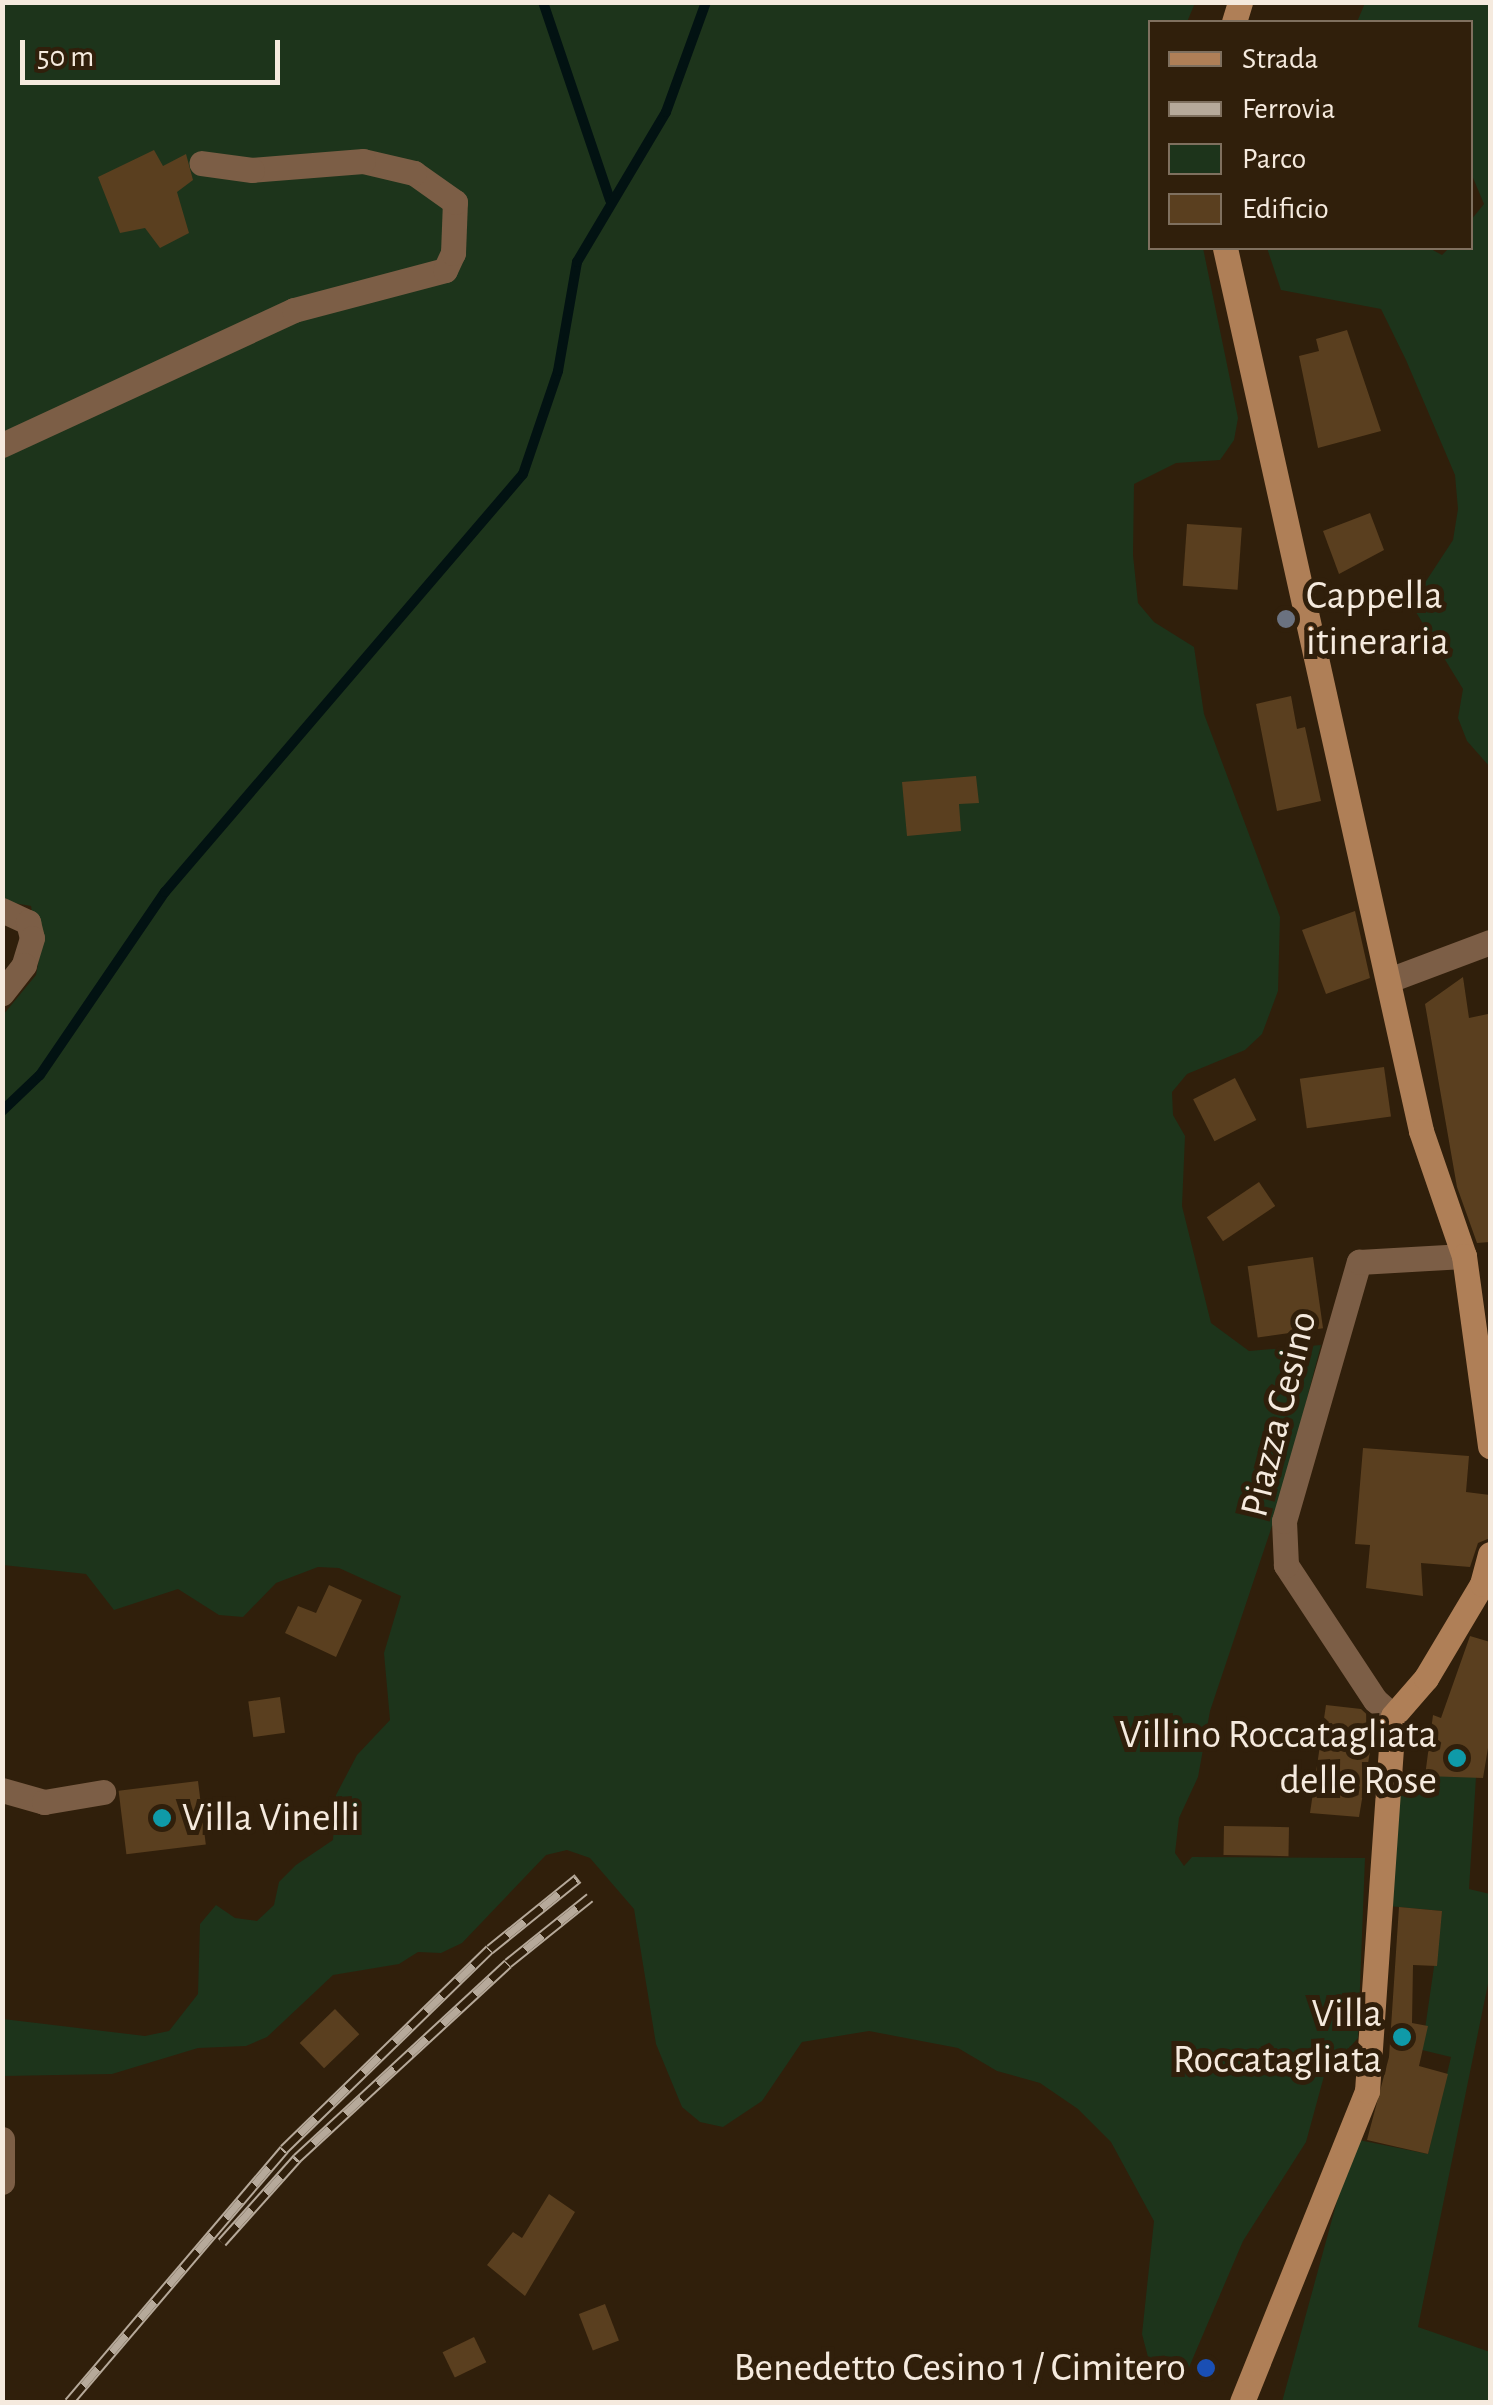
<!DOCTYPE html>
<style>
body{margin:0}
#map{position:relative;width:1493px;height:2405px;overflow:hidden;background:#301f0b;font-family:"Alegreya Sans",sans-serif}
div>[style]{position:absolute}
.green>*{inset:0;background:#1d341b}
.stream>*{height:10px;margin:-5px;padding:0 5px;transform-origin:5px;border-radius:5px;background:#021212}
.building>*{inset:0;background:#5a3f1f;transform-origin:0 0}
.street>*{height:25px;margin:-12.5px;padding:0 12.5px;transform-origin:12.5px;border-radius:12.5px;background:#7c5e46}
.secondary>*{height:25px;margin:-12.5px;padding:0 12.5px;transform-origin:12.5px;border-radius:12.5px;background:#af7f57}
.rail>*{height:11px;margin-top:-5.5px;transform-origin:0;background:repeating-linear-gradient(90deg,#301f0b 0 22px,#b6a99a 0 44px);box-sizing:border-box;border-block:2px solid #b6a99a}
.dots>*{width:28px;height:28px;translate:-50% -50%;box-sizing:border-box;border:5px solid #301f0b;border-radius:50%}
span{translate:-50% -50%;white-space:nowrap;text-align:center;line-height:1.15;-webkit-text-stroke:10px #301f0b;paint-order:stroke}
.poi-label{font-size:40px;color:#f5eade}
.left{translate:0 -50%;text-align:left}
.right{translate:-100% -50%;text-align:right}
.street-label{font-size:40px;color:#f5eade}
.frame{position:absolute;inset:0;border:5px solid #f5eade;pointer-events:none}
.legend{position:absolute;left:1148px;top:20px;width:325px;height:230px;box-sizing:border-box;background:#301f0b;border:2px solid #7f705f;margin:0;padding:12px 18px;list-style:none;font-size:30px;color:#f5eade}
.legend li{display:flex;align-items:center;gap:20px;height:50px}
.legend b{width:50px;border:2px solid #7f705f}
.scale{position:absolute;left:20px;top:40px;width:260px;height:45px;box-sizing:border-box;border:5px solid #f5eade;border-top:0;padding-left:12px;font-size:30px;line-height:35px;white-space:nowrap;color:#f5eade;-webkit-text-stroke:8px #301f0b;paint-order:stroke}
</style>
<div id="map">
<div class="green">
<div style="clip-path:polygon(3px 3px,1195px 3px,1187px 22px,1150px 22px,1150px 248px,1203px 248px,1238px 418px,1234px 440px,1220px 460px,1176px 463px,1134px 484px,1133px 555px,1138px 603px,1154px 622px,1194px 647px,1204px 714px,1280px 917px,1278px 991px,1262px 1034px,1245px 1050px,1187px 1074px,1172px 1092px,1173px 1115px,1185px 1136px,1182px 1206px,1211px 1323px,1249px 1351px,1321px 1345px,1280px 1502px,1210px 1711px,1198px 1777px,1179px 1818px,1175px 1853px,1184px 1866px,1192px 1857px,1365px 1858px,1358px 2038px,1324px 2076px,1306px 2142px,1243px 2241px,1187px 2372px,1165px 2373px,1148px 2357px,1142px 2334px,1154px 2221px,1111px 2142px,1078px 2109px,1040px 2083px,997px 2071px,958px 2048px,869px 2031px,802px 2042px,762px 2101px,723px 2127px,700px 2122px,682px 2107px,656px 2044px,634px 1909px,590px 1858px,567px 1850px,546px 1855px,462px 1943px,441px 1953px,418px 1952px,399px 1964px,333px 1975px,267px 2037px,246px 2046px,198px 2048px,112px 2074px,3px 2076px,3px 2019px,145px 2036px,169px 2031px,198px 1994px,200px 1924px,216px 1905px,235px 1918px,257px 1921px,274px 1905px,279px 1882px,296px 1865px,333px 1840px,336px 1795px,357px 1755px,390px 1720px,384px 1653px,401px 1596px,339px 1568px,318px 1567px,276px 1583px,243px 1617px,219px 1615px,178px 1589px,114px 1610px,86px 1574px,3px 1565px,3px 1015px,36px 975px,40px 953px,31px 906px,2px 901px)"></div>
<div style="clip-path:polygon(1365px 3px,1490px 3px,1490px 767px,1467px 741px,1458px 718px,1463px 689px,1411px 604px,1453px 540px,1458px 509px,1455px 475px,1406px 360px,1381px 309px,1281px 290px,1267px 248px,1429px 248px,1442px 255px,1449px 248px,1470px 248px,1471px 220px,1484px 204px,1471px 173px,1470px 22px,1357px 22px)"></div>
<div style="clip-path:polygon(1395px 1773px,1476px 1777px,1469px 1889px,1490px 1894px,1490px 1974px,1418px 2327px,1490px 2352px,1490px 2402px,1282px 2402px,1354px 2139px,1428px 2154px,1451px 2057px,1422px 2050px,1442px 1911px,1388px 1906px)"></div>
</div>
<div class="stream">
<div style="left:543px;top:2px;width:209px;rotate:71.3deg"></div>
<div style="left:2px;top:1111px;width:52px;rotate:-43.5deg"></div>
<div style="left:40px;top:1075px;width:222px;rotate:-55.7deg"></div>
<div style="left:165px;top:892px;width:550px;rotate:-49.42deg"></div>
<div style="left:523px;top:474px;width:109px;rotate:-71.2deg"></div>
<div style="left:558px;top:371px;width:111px;rotate:-80.1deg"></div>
<div style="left:577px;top:262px;width:174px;rotate:-59.3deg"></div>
<div style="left:666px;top:112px;width:117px;rotate:-70deg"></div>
</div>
<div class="building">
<div style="clip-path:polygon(154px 150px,163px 166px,186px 154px,193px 180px,177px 192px,189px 233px,160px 248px,145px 228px,120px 233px,98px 177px)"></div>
<div style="clip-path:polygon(1347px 330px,1381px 431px,1318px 448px,1299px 356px,1319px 351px,1316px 339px)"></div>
<div style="clip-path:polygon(1370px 513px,1384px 550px,1339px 574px,1323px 531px)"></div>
<div style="left:1187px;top:524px;width:55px;height:62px;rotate:4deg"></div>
<div style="clip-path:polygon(1291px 696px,1297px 729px,1305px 727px,1321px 801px,1277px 811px,1256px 704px)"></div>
<div style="clip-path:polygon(976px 776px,979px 803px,959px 804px,961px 831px,907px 836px,902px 782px)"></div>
<div style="clip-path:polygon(1355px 911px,1370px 978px,1326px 994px,1302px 930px)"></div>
<div style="clip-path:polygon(1463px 977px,1469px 1018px,1488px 1014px,1490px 1242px,1477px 1243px,1457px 1187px,1425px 1004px)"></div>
<div style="left:1384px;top:1067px;width:50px;height:85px;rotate:82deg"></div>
<div style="left:1235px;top:1078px;width:47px;height:47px;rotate:63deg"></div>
<div style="left:1259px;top:1182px;width:29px;height:63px;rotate:56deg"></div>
<div style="left:1313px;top:1257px;width:72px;height:66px;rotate:82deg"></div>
<div style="clip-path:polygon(1363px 1448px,1469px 1456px,1466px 1492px,1490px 1495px,1490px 1538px,1478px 1543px,1470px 1567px,1421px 1563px,1423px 1596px,1366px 1588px,1370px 1545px,1355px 1544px)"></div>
<div style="clip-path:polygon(329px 1585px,362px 1600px,336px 1657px,285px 1633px,298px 1606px,316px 1613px)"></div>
<div style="clip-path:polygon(1470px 1636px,1490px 1642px,1490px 1736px,1483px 1778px,1425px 1776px,1433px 1715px,1441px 1718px)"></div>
<div style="left:280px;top:1697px;width:36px;height:32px;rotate:82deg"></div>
<div style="clip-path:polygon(1326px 1705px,1361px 1709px,1375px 1722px,1359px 1817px,1310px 1813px)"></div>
<div style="left:198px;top:1781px;width:64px;height:80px;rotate:83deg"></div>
<div style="left:1224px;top:1826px;width:65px;height:29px;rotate:1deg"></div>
<div style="clip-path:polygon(1399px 1907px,1442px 1911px,1437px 1966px,1413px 1965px,1412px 2023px,1428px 2026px,1419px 2066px,1448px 2074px,1428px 2154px,1367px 2140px,1389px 2057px)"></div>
<div style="left:335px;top:2009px;width:35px;height:49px;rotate:46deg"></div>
<div style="clip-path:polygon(549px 2194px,575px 2212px,525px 2296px,487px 2265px,513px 2232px,522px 2238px)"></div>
<div style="left:605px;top:2304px;width:39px;height:28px;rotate:69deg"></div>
<div style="left:474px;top:2337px;width:28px;height:35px;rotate:64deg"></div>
</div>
<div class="street">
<div style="left:2px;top:445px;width:322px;rotate:-24.8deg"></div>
<div style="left:294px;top:310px;width:156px;rotate:-14.8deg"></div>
<div style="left:445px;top:270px;width:19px;rotate:-65deg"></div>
<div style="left:453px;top:253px;width:51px;rotate:-87.8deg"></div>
<div style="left:455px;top:202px;width:50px;rotate:-144.7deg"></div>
<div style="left:414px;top:173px;width:52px;rotate:-166.8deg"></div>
<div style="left:363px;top:161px;width:111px;rotate:175.4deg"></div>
<div style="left:252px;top:170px;width:51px;rotate:-172.2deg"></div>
<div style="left:2px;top:910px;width:29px;rotate:25deg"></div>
<div style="left:28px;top:922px;width:16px;rotate:76deg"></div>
<div style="left:32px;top:938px;width:28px;rotate:107deg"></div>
<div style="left:24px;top:965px;width:36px;rotate:128deg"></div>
<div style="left:1389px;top:980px;width:108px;rotate:-20.6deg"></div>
<div style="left:1393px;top:1716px;width:24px;rotate:-138deg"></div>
<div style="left:1375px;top:1700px;width:162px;rotate:-123.4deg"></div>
<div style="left:1286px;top:1565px;width:44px;rotate:-92.6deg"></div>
<div style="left:1284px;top:1521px;width:270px;rotate:-73.9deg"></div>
<div style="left:1359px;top:1262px;width:105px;rotate:-3.3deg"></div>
<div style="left:2px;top:1790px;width:44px;rotate:15.9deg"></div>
<div style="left:44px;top:1802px;width:60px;rotate:-9.6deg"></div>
<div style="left:2px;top:2139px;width:43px;rotate:90deg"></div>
</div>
<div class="secondary">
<div style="left:1234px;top:22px;width:21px;rotate:-73deg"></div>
<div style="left:1225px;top:248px;width:904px;rotate:77.48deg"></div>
<div style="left:1421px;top:1131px;width:132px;rotate:71deg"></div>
<div style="left:1464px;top:1256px;width:192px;rotate:82.2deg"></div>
<div style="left:1242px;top:2402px;width:335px;rotate:-68.1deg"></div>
<div style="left:1367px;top:2091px;width:376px;rotate:-86deg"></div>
<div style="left:1393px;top:1716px;width:50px;rotate:-49deg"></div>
<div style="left:1426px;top:1678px;width:109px;rotate:-59.2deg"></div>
<div style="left:1482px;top:1584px;width:31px;rotate:-75deg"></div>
</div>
<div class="rail">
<div style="left:222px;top:2242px;width:113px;rotate:-48.2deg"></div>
<div style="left:297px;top:2158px;width:287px;rotate:-42.7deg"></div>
<div style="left:508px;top:1963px;width:105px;rotate:-38.8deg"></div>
<div style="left:69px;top:2402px;width:332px;rotate:-49.6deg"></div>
<div style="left:284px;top:2149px;width:287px;rotate:-44.2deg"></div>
<div style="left:490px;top:1949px;width:113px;rotate:-38.9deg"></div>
</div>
<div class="dots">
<div style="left:1286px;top:619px;background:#6b7280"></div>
<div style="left:1457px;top:1758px;background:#0f9aa8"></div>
<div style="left:162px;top:1818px;background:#0f9aa8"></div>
<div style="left:1402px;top:2037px;background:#0f9aa8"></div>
<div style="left:1206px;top:2368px;background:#1a4fb4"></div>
</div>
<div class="poi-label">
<span class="left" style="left:1306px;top:619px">Cappella<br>itineraria</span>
<span class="right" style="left:1437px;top:1758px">Villino Roccatagliata<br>delle Rose</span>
<span class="left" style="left:182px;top:1818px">Villa Vinelli</span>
<span class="right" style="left:1382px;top:2037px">Villa<br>Roccatagliata</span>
<span class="right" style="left:1186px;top:2368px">Benedetto Cesino 1 / Cimitero</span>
</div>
<div class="street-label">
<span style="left:1279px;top:1414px;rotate:-76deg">Piazza Cesino</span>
</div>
<div class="frame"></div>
<ul class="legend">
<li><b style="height:12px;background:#af7f57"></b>Strada</li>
<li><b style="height:12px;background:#b6a99a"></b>Ferrovia</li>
<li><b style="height:28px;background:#1d341b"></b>Parco</li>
<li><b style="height:28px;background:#5a3f1f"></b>Edificio</li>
</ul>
<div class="scale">50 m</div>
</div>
